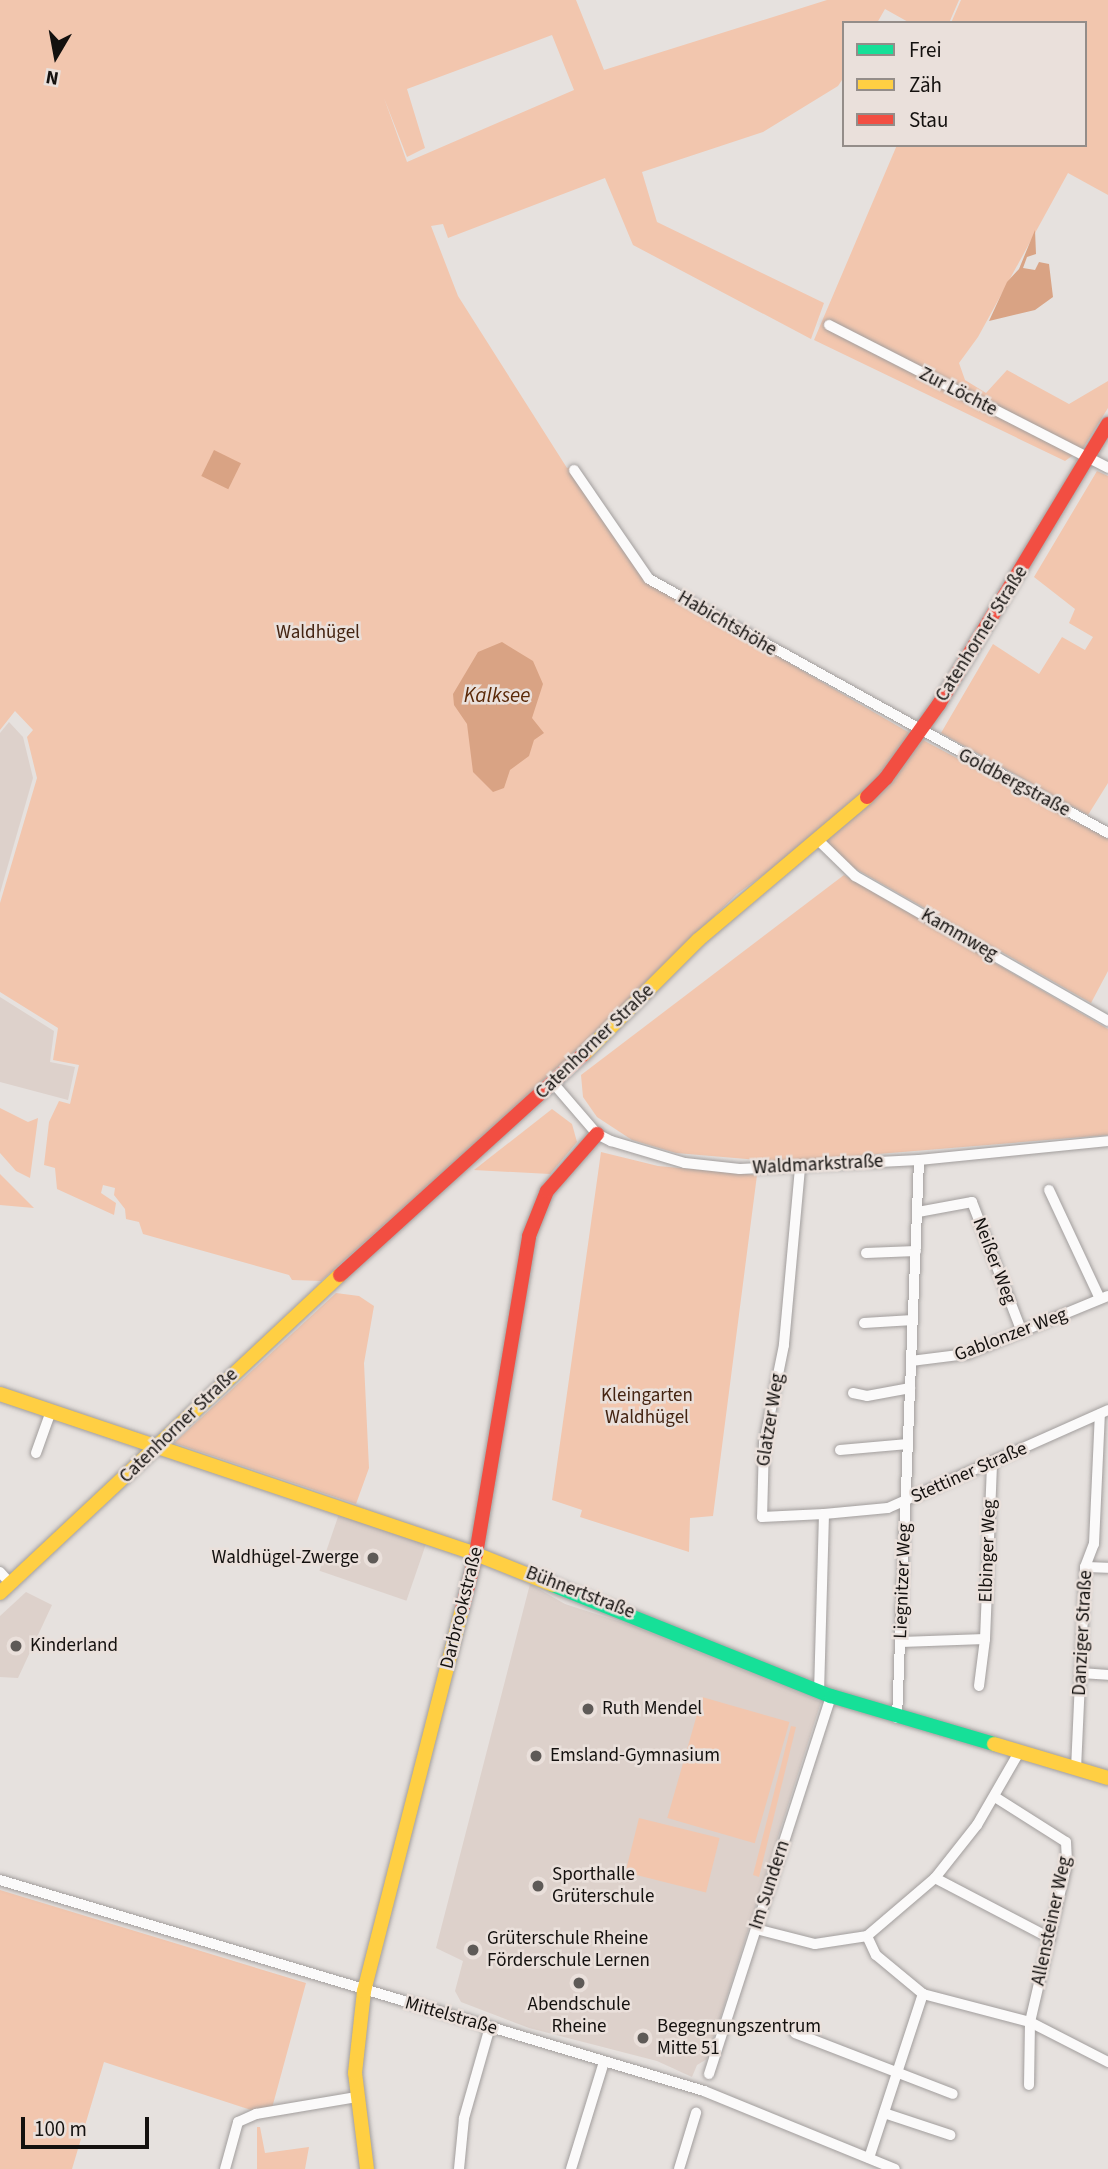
<!DOCTYPE html>
<meta charset="utf-8">
<style>
body{margin:0}
#map{position:relative;width:1108px;height:2169px;overflow:hidden;background:#e6e1de;font-family:"Source Sans 3",sans-serif}
div>[style]{position:absolute}
.built>*{inset:0;background:#ddd1cb;transform-origin:0 0}
.green>*{inset:0;background:#f2c6ae;transform-origin:0 0}
.water>*{inset:0;background:#d9a384;transform-origin:0 0}
.roads{filter:drop-shadow(0 0 2px #a29e9d) drop-shadow(0 0 2px #a29e9d)}
.street>*{height:10px;margin:-5px;padding:0 5px;transform-origin:5px;border-radius:5px;background:#fbfafa}
.fast>*{height:14px;margin:-7px;padding:0 7px;transform-origin:7px;border-radius:7px;background:#16e098}
.slow>*{height:14px;margin:-7px;padding:0 7px;transform-origin:7px;border-radius:7px;background:#ffcf43}
.jam>*{height:14px;margin:-7px;padding:0 7px;transform-origin:7px;border-radius:7px;background:#f24e42}
.dots>*{width:19px;height:19px;translate:-50% -50%;box-sizing:border-box;border:4px solid #eae0db;border-radius:50%}
span{translate:-50% -50%;white-space:nowrap;text-align:center;line-height:1.15;-webkit-text-stroke:5px #eae0db;paint-order:stroke}
.street-label{font-size:19px;color:#14110f}
.park-label{font-size:19px;color:#442412}
.poi-label{font-size:19px;color:#14110f}
.right{translate:-100% -50%;text-align:right}
.left{translate:0 -50%;text-align:left}
.water-label{font-size:21px;color:#5a2908;font-style:italic}
.legend{position:absolute;left:842px;top:21px;width:245px;height:126px;box-sizing:border-box;background:#eae0db;border:2px solid #948d89;margin:0;padding:9px 12px;list-style:none;font-size:21px;color:#14110f}
.legend li{display:flex;align-items:center;gap:14px;height:35px}
.legend b{width:35px;border:2px solid #948d89}
.north{position:absolute;left:21px;top:21px;width:70px;height:70px;-webkit-text-stroke:5px #eae0db;paint-order:stroke;rotate:190deg;font-size:19px;font-weight:700;line-height:28px;text-align:center;color:#14110f}
.north::after{content:'';display:block;margin:auto;width:24px;height:32px;background:#14110f;clip-path:polygon(50% 0,100% 100%,50% 72%,0 100%)}
.scale{position:absolute;left:21px;top:2117px;width:128px;height:32px;box-sizing:border-box;border:4px solid #14110f;border-top:0;padding-left:9px;font-size:21px;line-height:24px;white-space:nowrap;color:#14110f;-webkit-text-stroke:5px #eae0db;paint-order:stroke}
</style>
<div id="map">
<div class="built">
<div style="clip-path:polygon(9px 722px,23px 737px,33px 778px,0 893px,0 733px)"></div>
<div style="clip-path:polygon(0 997px,54px 1031px,50px 1062px,75px 1067px,68px 1100px,0 1082px)"></div>
<div style="left:339px;top:1514px;width:92px;height:60px;rotate:19deg"></div>
<div style="clip-path:polygon(530px 1584px,565px 1604px,633px 1626px,821px 1702px,707px 2059px,697px 2065px,692px 2077px,657px 2061px,529px 2028px,461px 2002px,455px 1991px,463px 1961px,436px 1948px)"></div>
<div style="clip-path:polygon(26px 1592px,52px 1605px,18px 1678px,0 1677px,0 1616px)"></div>
</div>
<div class="green">
<div style="clip-path:polygon(evenodd,0 0,576px 0,604px 70px,827px 0,959px 0,949px 23px,910px 23px,885px 9px,877px 23px,844px 23px,844px 77px,838px 86px,763px 132px,642px 172px,657px 222px,824px 303px,811px 339px,633px 245px,605px 178px,448px 238px,443px 224px,431px 226px,458px 296px,567px 468px,576px 465px,648px 581px,908px 732px,1108px 839px,1108px 971px,1091px 1003px,849px 865px,813px 839px,737px 894px,528px 1097px,321px 1281px,292px 1280px,289px 1275px,143px 1234px,139px 1222px,126px 1219px,125px 1209px,114px 1195px,115px 1188px,103px 1185px,101px 1193px,116px 1203px,114px 1215px,57px 1189px,55px 1168px,44px 1165px,49px 1122px,59px 1101px,70px 1104px,79px 1065px,53px 1060px,58px 1028px,0 992px,0 903px,37px 778px,27px 737px,33px 730px,15px 711px,0 730px,0 0,552px 35px,574px 90px,407px 162px,384px 98px,407px 157px,425px 148px,407px 89px,552px 35px)"></div>
<div style="clip-path:polygon(961px 0,1108px 0,1108px 195px,1068px 173px,978px 337px,959px 363px,965px 380px,986px 393px,1007px 370px,1069px 404px,1108px 381px,1108px 408px,1083px 448px,1065px 461px,814px 340px,897px 145px,1085px 145px,1085px 23px,951px 23px)"></div>
<div style="clip-path:polygon(1097px 471px,1108px 476px,1108px 783px,1088px 815px,941px 733px,993px 644px,1039px 674px,1062px 637px,1085px 650px,1093px 637px,1069px 623px,1075px 609px,1034px 577px)"></div>
<div style="clip-path:polygon(844px 875px,1108px 1029px,1108px 1135px,781px 1162px,676px 1153px,632px 1140px,597px 1117px,583px 1097px,581px 1075px)"></div>
<div style="clip-path:polygon(0 1108px,28px 1122px,38px 1118px,30px 1178px,16px 1171px,0 1153px)"></div>
<div style="clip-path:polygon(552px 1109px,572px 1124px,577px 1142px,550px 1174px,474px 1170px)"></div>
<div style="clip-path:polygon(601px 1152px,658px 1166px,757px 1175px,713px 1516px,690px 1518px,689px 1552px,580px 1517px,582px 1510px,552px 1500px)"></div>
<div style="clip-path:polygon(0 1174px,34px 1208px,0 1205px)"></div>
<div style="clip-path:polygon(336px 1293px,359px 1296px,374px 1306px,364px 1363px,369px 1468px,356px 1504px,174px 1443px)"></div>
<div style="left:702px;top:1697px;width:91px;height:126px;rotate:16deg"></div>
<div style="clip-path:polygon(791px 1726px,796px 1727px,759px 1877px,753px 1875px)"></div>
<div style="left:639px;top:1818px;width:83px;height:56px;rotate:14deg"></div>
<div style="clip-path:polygon(0 1890px,306px 1983px,272px 2108px,251px 2110px,104px 2062px,72px 2169px,0 2169px)"></div>
<div style="clip-path:polygon(257px 2127px,260px 2127px,265px 2153px,309px 2147px,305px 2169px,257px 2169px)"></div>
</div>
<div class="water">
<div style="clip-path:polygon(1035px 230px,1036px 254px,1027px 257px,1023px 268px,1035px 270px,1039px 262px,1049px 264px,1053px 297px,1035px 310px,989px 321px,1007px 282px,1019px 269px)"></div>
<div style="left:214px;top:450px;width:30px;height:29px;rotate:26deg"></div>
<div style="clip-path:polygon(502px 642px,533px 661px,543px 684px,532px 718px,544px 733px,534px 740px,529px 756px,510px 770px,504px 788px,493px 792px,473px 772px,467px 724px,454px 705px,453px 694px,478px 652px)"></div>
</div>
<div class="roads">
<div class="street">
<div style="left:829px;top:325px;width:314px;rotate:27.1deg"></div>
<div style="left:574px;top:470px;width:132px;rotate:55.5deg"></div>
<div style="left:649px;top:579px;width:525px;rotate:28.96deg"></div>
<div style="left:818px;top:840px;width:52px;rotate:44.2deg"></div>
<div style="left:855px;top:876px;width:292px;rotate:29.8deg"></div>
<div style="left:554px;top:1084px;width:66px;rotate:49.3deg"></div>
<div style="left:597px;top:1134px;width:16px;rotate:27deg"></div>
<div style="left:611px;top:1141px;width:77px;rotate:16.6deg"></div>
<div style="left:685px;top:1163px;width:55px;rotate:6.2deg"></div>
<div style="left:740px;top:1169px;width:179px;rotate:-2.9deg"></div>
<div style="left:919px;top:1160px;width:190px;rotate:-5.7deg"></div>
<div style="left:800px;top:1168px;width:178px;rotate:95.2deg"></div>
<div style="left:784px;top:1345px;width:100px;rotate:101.5deg"></div>
<div style="left:764px;top:1443px;width:74px;rotate:91.5deg"></div>
<div style="left:762px;top:1517px;width:62px;rotate:-2.8deg"></div>
<div style="left:824px;top:1514px;width:178px;rotate:91.6deg"></div>
<div style="left:1049px;top:1190px;width:120px;rotate:64.9deg"></div>
<div style="left:918px;top:1212px;width:55px;rotate:-10.5deg"></div>
<div style="left:972px;top:1202px;width:139px;rotate:69deg"></div>
<div style="left:866px;top:1253px;width:50px;rotate:-2.3deg"></div>
<div style="left:864px;top:1323px;width:49px;rotate:-3.5deg"></div>
<div style="left:911px;top:1361px;width:56px;rotate:-7.1deg"></div>
<div style="left:967px;top:1354px;width:152px;rotate:-22.4deg"></div>
<div style="left:853px;top:1393px;width:14px;rotate:12deg"></div>
<div style="left:867px;top:1396px;width:44px;rotate:-10.5deg"></div>
<div style="left:840px;top:1450px;width:68px;rotate:-5deg"></div>
<div style="left:36px;top:1453px;width:45px;rotate:-70.3deg"></div>
<div style="left:824px;top:1514px;width:64px;rotate:-5.4deg"></div>
<div style="left:888px;top:1508px;width:241px;rotate:-24deg"></div>
<div style="left:1085px;top:1567px;width:23px;rotate:2deg"></div>
<div style="left:0;top:1572px;width:15px;rotate:48deg"></div>
<div style="left:901px;top:1642px;width:84px;rotate:-2deg"></div>
<div style="left:985px;top:1639px;width:176px;rotate:-87.7deg"></div>
<div style="left:1081px;top:1673px;width:27px;rotate:4deg"></div>
<div style="left:979px;top:1686px;width:47px;rotate:-82.7deg"></div>
<div style="left:897px;top:1718px;width:558px;rotate:-87.74deg"></div>
<div style="left:1076px;top:1769px;width:202px;rotate:-87.4deg"></div>
<div style="left:1085px;top:1567px;width:25px;rotate:-69deg"></div>
<div style="left:1094px;top:1544px;width:130px;rotate:-87.4deg"></div>
<div style="left:995px;top:1797px;width:84px;rotate:32.4deg"></div>
<div style="left:1066px;top:1842px;width:21px;rotate:87deg"></div>
<div style="left:1067px;top:1863px;width:163px;rotate:103.1deg"></div>
<div style="left:1030px;top:2022px;width:63px;rotate:90.9deg"></div>
<div style="left:935px;top:1878px;width:130px;rotate:27.6deg"></div>
<div style="left:0;top:1880px;width:735px;rotate:16.68deg"></div>
<div style="left:704px;top:2091px;width:206px;rotate:22.2deg"></div>
<div style="left:756px;top:1929px;width:61px;rotate:14.3deg"></div>
<div style="left:815px;top:1944px;width:53px;rotate:-8.7deg"></div>
<div style="left:867px;top:1936px;width:89px;rotate:-40.5deg"></div>
<div style="left:935px;top:1878px;width:68px;rotate:-51.6deg"></div>
<div style="left:977px;top:1825px;width:82px;rotate:-60deg"></div>
<div style="left:867px;top:1936px;width:21px;rotate:65deg"></div>
<div style="left:876px;top:1955px;width:61px;rotate:39.7deg"></div>
<div style="left:923px;top:1994px;width:111px;rotate:14.7deg"></div>
<div style="left:1030px;top:2022px;width:88px;rotate:27.1deg"></div>
<div style="left:795px;top:2033px;width:169px;rotate:21.1deg"></div>
<div style="left:709px;top:2074px;width:397px;rotate:-72.1deg"></div>
<div style="left:884px;top:2113px;width:70px;rotate:18.4deg"></div>
<div style="left:869px;top:2158px;width:173px;rotate:-71.8deg"></div>
<div style="left:225px;top:2169px;width:49px;rotate:-74.5deg"></div>
<div style="left:238px;top:2122px;width:20px;rotate:-24deg"></div>
<div style="left:256px;top:2114px;width:102px;rotate:-9.6deg"></div>
<div style="left:459px;top:2169px;width:51px;rotate:-84.4deg"></div>
<div style="left:464px;top:2118px;width:95px;rotate:-74.1deg"></div>
<div style="left:571px;top:2169px;width:112px;rotate:-72.9deg"></div>
<div style="left:679px;top:2169px;width:59px;rotate:-73.1deg"></div>
</div>
<div class="fast">
<div style="left:553px;top:1585px;width:299px;rotate:21.8deg"></div>
<div style="left:831px;top:1696px;width:170px;rotate:16.4deg"></div>
</div>
<div class="slow">
<div style="left:584px;top:1054px;width:161px;rotate:-45deg"></div>
<div style="left:698px;top:940px;width:221px;rotate:-40.2deg"></div>
<div style="left:0;top:1394px;width:502px;rotate:18.58deg"></div>
<div style="left:476px;top:1554px;width:83px;rotate:21.9deg"></div>
<div style="left:0;top:1593px;width:466px;rotate:-43.1deg"></div>
<div style="left:994px;top:1744px;width:119px;rotate:16.6deg"></div>
<div style="left:367px;top:2169px;width:97px;rotate:-97.1deg"></div>
<div style="left:355px;top:2073px;width:82px;rotate:-83.7deg"></div>
<div style="left:364px;top:1991px;width:393px;rotate:-75.6deg"></div>
</div>
<div class="jam">
<div style="left:867px;top:797px;width:27px;rotate:-45deg"></div>
<div style="left:886px;top:778px;width:91px;rotate:-54.4deg"></div>
<div style="left:939px;top:704px;width:327px;rotate:-58.9deg"></div>
<div style="left:340px;top:1275px;width:329px;rotate:-42.2deg"></div>
<div style="left:462px;top:1610px;width:58px;rotate:-76deg"></div>
<div style="left:476px;top:1554px;width:322px;rotate:-80.5deg"></div>
<div style="left:529px;top:1236px;width:48px;rotate:-68.2deg"></div>
<div style="left:547px;top:1191px;width:76px;rotate:-48.7deg"></div>
</div>
</div>
<div class="dots">
<div style="left:373px;top:1558px;background:#5e5a57"></div>
<div style="left:16px;top:1646px;background:#5e5a57"></div>
<div style="left:588px;top:1709px;background:#5e5a57"></div>
<div style="left:536px;top:1756px;background:#5e5a57"></div>
<div style="left:538px;top:1886px;background:#5e5a57"></div>
<div style="left:473px;top:1950px;background:#5e5a57"></div>
<div style="left:579px;top:1983px;background:#5e5a57"></div>
<div style="left:643px;top:2038px;background:#5e5a57"></div>
</div>
<div class="street-label">
<span style="left:958px;top:392px;rotate:27deg">Zur Löchte</span>
<span style="left:727px;top:624px;rotate:30deg">Habichtshöhe</span>
<span style="left:982px;top:634px;rotate:-58deg">Catenhorner Straße</span>
<span style="left:1014px;top:783px;rotate:28deg">Goldbergstraße</span>
<span style="left:959px;top:935px;rotate:30deg">Kammweg</span>
<span style="left:595px;top:1042px;rotate:-44deg">Catenhorner Straße</span>
<span style="left:818px;top:1165px;rotate:-3deg">Waldmarkstraße</span>
<span style="left:994px;top:1261px;rotate:69deg">Neißer Weg</span>
<span style="left:1011px;top:1335px;rotate:-21deg">Gablonzer Weg</span>
<span style="left:771px;top:1420px;rotate:-81deg">Glatzer Weg</span>
<span style="left:179px;top:1426px;rotate:-44deg">Catenhorner Straße</span>
<span style="left:969px;top:1473px;rotate:-24deg">Stettiner Straße</span>
<span style="left:988px;top:1551px;rotate:-88deg">Elbinger Weg</span>
<span style="left:903px;top:1581px;rotate:-88deg">Liegnitzer Weg</span>
<span style="left:580px;top:1593px;rotate:21deg">Bühnertstraße</span>
<span style="left:462px;top:1608px;rotate:-76deg">Darbrookstraße</span>
<span style="left:1083px;top:1633px;rotate:-87deg">Danziger Straße</span>
<span style="left:770px;top:1885px;rotate:-72deg">Im Sundern</span>
<span style="left:1052px;top:1921px;rotate:-78deg">Allensteiner Weg</span>
<span style="left:451px;top:2016px;rotate:16deg">Mittelstraße</span>
</div>
<div class="park-label">
<span style="left:318px;top:633px">Waldhügel</span>
<span style="left:647px;top:1407px">Kleingarten<br>Waldhügel</span>
</div>
<div class="poi-label">
<span class="right" style="left:359px;top:1558px">Waldhügel-Zwerge</span>
<span class="left" style="left:30px;top:1646px">Kinderland</span>
<span class="left" style="left:602px;top:1709px">Ruth Mendel</span>
<span class="left" style="left:550px;top:1756px">Emsland-Gymnasium</span>
<span class="left" style="left:552px;top:1886px">Sporthalle<br>Grüterschule</span>
<span class="left" style="left:487px;top:1950px">Grüterschule Rheine<br>Förderschule Lernen</span>
<span style="left:579px;top:2016px">Abendschule<br>Rheine</span>
<span class="left" style="left:657px;top:2038px">Begegnungszentrum<br>Mitte 51</span>
</div>
<div class="water-label">
<span style="left:497px;top:695px">Kalksee</span>
</div>
<ul class="legend">
<li><b style="height:9px;background:#16e098"></b>Frei</li>
<li><b style="height:9px;background:#ffcf43"></b>Zäh</li>
<li><b style="height:9px;background:#f24e42"></b>Stau</li>
</ul>
<div class="north">N</div>
<div class="scale">100 m</div>
</div>
